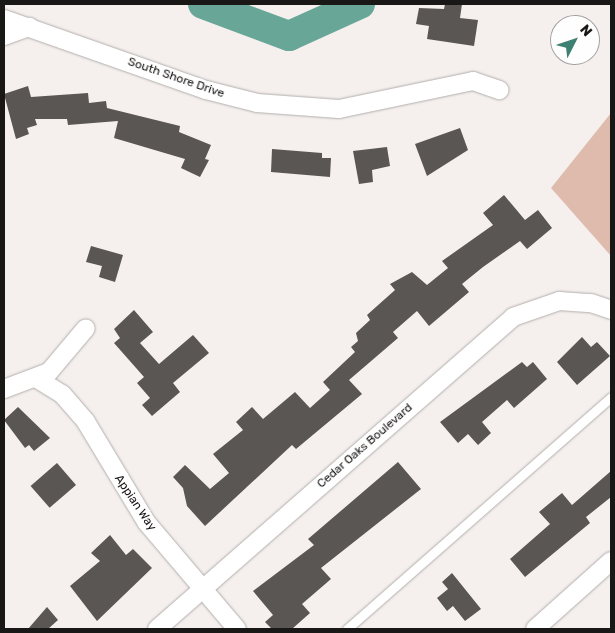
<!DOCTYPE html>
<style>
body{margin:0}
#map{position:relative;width:615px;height:633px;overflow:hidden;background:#f5f0ee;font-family:Rubik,sans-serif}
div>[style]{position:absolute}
.green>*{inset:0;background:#debbad}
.river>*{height:30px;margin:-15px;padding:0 15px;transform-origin:15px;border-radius:15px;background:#68a798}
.building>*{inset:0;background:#5a5654;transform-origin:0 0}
.roads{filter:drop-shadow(0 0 1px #b2aeac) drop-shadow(0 0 1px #b2aeac)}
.service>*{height:9px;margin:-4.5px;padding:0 4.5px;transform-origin:4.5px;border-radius:4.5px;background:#fff}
.minor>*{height:18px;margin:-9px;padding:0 9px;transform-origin:9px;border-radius:9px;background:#fff}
span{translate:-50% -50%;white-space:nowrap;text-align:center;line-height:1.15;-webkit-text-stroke:5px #fffefe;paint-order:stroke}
.street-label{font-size:12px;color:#191817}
.frame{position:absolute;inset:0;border:5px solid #191817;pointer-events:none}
.north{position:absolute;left:550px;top:15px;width:50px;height:50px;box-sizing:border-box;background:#fffefe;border:1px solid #a3a2a2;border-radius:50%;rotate:49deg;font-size:14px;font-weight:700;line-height:20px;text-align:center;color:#191817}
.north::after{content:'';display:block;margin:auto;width:18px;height:22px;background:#3e8072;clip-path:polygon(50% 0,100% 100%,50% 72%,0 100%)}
</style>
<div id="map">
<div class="green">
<div style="clip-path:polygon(611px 113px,611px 256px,551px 188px)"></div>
</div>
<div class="river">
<div style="left:203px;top:4px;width:92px;rotate:20.4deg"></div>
<div style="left:289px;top:36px;width:78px;rotate:-24.3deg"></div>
</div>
<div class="building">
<div style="clip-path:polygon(445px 4px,462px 4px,460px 18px,478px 20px,474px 46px,427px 39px,429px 26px,416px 24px,419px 8px,444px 9px)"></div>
<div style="clip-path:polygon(28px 86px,31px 97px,88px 93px,89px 103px,106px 101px,107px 108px,180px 126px,179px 132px,211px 145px,205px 159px,209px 160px,200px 177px,181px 168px,185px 159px,114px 138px,118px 121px,68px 125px,67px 119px,35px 119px,37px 125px,27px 128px,29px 134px,16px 139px,4px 94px)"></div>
<div style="clip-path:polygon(460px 128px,468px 150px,427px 176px,415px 144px)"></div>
<div style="clip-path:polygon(387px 147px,390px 166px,372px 170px,373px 182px,359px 184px,353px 151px)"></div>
<div style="clip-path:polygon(272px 149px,322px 153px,322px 158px,331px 158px,330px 177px,271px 172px)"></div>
<div style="clip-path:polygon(504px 195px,525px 220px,538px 210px,552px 228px,527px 249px,520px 241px,483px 267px,462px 284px,469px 292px,429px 326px,417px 311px,393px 332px,398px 338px,349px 380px,362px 394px,296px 449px,292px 445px,205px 526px,187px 506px,183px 488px,173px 477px,185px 465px,210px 489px,229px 473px,213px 454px,243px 430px,236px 422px,252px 407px,263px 419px,295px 392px,310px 408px,330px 390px,323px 382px,355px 352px,351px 347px,358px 341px,356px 333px,370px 320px,367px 315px,395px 290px,390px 284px,412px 272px,427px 285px,448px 268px,442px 261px,493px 225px,483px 213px)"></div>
<div style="clip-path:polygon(91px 246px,123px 255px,115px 282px,99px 277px,102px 266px,86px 262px)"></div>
<div style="clip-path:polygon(134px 310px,153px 332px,140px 343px,159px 364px,193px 335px,209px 353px,173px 383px,180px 392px,152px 416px,142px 405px,150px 398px,137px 383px,144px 377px,114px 343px,120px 338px,114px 329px)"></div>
<div style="clip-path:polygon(582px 337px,591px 347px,597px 342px,610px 356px,577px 385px,557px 362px)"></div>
<div style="clip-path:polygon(522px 362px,527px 367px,533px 362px,547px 379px,514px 408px,507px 400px,482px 422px,491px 433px,478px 445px,468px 434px,458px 443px,440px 422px)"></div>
<div style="clip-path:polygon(18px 407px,50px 438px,34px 451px,29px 445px,25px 448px,4px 420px)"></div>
<div style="clip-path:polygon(398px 462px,421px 489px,321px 568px,331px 579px,302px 604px,310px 613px,292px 629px,272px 629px,265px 622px,273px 615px,253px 591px,314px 545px,308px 539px)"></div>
<div style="left:57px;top:463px;width:29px;height:35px;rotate:49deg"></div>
<div style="clip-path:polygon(611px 471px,611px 497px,586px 517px,590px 523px,525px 577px,510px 559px,550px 524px,539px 512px,562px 493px,572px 505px)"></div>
<div style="clip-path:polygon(110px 535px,126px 555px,133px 549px,152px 568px,97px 621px,70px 586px,100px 561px,91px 553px)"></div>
<div style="clip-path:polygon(452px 573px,481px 609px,465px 621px,453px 606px,447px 611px,437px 598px,448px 589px,442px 582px)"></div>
<div style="clip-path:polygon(47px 607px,58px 620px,48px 629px,28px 629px)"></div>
</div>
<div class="roads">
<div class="service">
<div style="left:347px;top:629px;width:351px;rotate:-41.3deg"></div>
</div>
<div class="minor">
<div style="left:4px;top:19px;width:214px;rotate:19.4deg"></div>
<div style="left:206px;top:90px;width:53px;rotate:14.3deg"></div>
<div style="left:257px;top:103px;width:82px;rotate:4.2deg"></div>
<div style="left:339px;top:109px;width:137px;rotate:-11.8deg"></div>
<div style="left:473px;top:81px;width:28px;rotate:19deg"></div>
<div style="left:4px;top:36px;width:27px;rotate:-20deg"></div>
<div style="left:36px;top:378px;width:31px;rotate:32deg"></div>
<div style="left:62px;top:394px;width:37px;rotate:49deg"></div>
<div style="left:86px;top:422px;width:118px;rotate:58.9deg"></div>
<div style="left:147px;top:523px;width:139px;rotate:49.7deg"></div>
<div style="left:4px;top:389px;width:48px;rotate:-20.7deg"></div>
<div style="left:49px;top:372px;width:57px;rotate:-49.9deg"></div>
<div style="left:157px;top:629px;width:473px;rotate:-41.2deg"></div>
<div style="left:513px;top:317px;width:49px;rotate:-19.2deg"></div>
<div style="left:559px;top:301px;width:32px;rotate:4deg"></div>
<div style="left:591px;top:303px;width:21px;rotate:19deg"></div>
<div style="left:535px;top:629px;width:102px;rotate:-41.8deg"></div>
</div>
</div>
<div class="street-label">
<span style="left:176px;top:78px;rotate:19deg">South Shore Drive</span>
<span style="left:365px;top:446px;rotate:-41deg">Cedar Oaks Boulevard</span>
<span style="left:135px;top:503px;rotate:56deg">Appian Way</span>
</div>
<div class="frame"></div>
<div class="north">N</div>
</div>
